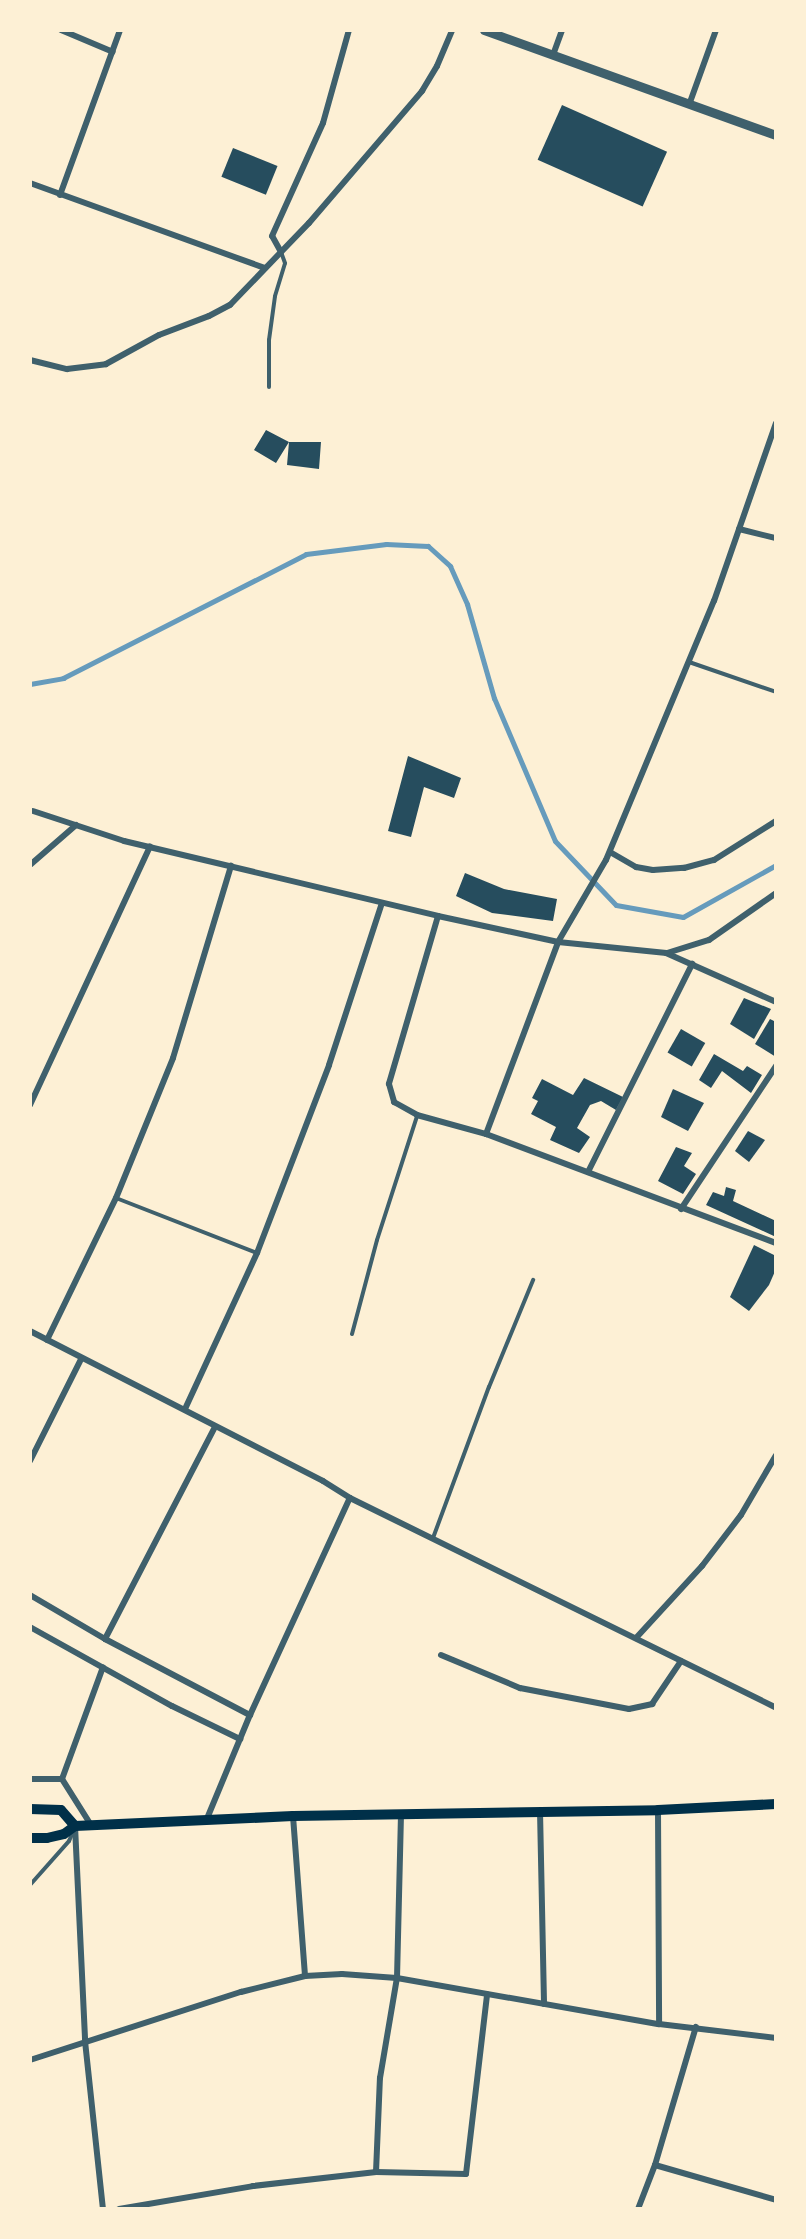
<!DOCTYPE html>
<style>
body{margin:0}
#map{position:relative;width:806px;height:2239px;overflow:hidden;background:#fdf0d5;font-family:Overpass,sans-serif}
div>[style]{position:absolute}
.stream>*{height:5px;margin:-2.5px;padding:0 2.5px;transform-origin:2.5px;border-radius:2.5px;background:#669bbc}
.building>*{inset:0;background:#264d5e;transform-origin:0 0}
.service>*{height:4px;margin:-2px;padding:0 2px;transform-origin:2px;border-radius:2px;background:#3f606c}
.minor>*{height:6px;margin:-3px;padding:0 3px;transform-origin:3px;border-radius:3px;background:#3f606c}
.tertiary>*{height:9px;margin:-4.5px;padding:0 4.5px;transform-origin:4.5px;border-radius:4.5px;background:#3f606c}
.secondary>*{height:10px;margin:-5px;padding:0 5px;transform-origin:5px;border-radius:5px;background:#003049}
span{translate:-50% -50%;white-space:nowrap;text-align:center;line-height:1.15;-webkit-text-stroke:6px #fdf0d5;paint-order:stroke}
.frame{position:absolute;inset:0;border:32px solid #fdf0d5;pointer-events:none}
</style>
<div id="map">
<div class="stream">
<div style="left:30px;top:684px;width:34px;rotate:-10deg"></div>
<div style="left:63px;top:678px;width:273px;rotate:-27deg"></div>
<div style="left:306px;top:554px;width:81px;rotate:-7.1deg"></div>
<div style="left:386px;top:544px;width:42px;rotate:2.7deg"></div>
<div style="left:428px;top:546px;width:30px;rotate:42deg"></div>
<div style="left:450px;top:566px;width:42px;rotate:65.9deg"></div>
<div style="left:467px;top:604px;width:98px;rotate:74deg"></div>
<div style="left:494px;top:698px;width:155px;rotate:66.9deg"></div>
<div style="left:555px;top:841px;width:88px;rotate:46.4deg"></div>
<div style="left:616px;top:905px;width:68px;rotate:10.2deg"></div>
<div style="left:683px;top:917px;width:107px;rotate:-29.2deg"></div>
</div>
<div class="building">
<div style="left:562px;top:105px;width:115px;height:60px;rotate:24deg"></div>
<div style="left:233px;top:148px;width:48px;height:31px;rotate:22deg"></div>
<div style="clip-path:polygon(266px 430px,289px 442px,321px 442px,319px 469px,287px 465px,289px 442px,276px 463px,254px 450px)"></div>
<div style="clip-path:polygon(408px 756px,461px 778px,454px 798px,424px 787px,411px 837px,388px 831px)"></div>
<div style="clip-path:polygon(465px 873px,504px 889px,557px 899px,553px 921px,492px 913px,456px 896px)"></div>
<div style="clip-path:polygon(744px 998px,771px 1009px,754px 1039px,730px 1024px)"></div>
<div style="clip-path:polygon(770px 1019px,776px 1022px,776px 1057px,755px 1044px)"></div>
<div style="left:681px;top:1029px;width:28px;height:27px;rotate:30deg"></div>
<div style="clip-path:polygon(714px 1054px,743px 1071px,747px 1066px,762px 1075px,751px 1093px,722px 1071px,711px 1088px,699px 1080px)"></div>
<div style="clip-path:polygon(584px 1078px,623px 1097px,616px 1110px,601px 1101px,590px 1105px,577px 1128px,590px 1137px,579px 1153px,550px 1140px,556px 1127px,531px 1114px,538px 1101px,532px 1098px,542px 1079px,573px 1095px)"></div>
<div style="clip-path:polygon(673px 1089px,704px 1103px,688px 1131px,661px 1117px)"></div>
<div style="clip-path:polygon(748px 1131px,765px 1140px,749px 1162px,735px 1151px)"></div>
<div style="clip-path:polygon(676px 1147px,692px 1153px,684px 1166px,696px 1174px,683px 1194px,658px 1181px)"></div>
<div style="clip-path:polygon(726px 1187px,736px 1190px,733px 1201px,776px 1221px,776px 1237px,706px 1205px,713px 1192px,724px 1196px)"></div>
<div style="clip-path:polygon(754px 1245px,776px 1256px,776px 1269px,769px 1285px,749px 1311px,730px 1297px)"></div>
</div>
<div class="service">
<div style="left:269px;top:387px;width:47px;rotate:-90deg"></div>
<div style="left:269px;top:340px;width:44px;rotate:-82.2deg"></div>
<div style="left:275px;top:296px;width:34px;rotate:-73deg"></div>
<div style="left:285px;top:263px;width:12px;rotate:-110deg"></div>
<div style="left:689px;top:662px;width:92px;rotate:19deg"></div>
<div style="left:116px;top:1198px;width:151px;rotate:21.3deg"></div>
<div style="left:352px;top:1334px;width:97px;rotate:-75.1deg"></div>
<div style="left:377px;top:1240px;width:130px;rotate:-72.1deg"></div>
<div style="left:433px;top:1538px;width:161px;rotate:-69.7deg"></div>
<div style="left:489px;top:1387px;width:116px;rotate:-67.6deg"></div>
<div style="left:30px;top:1885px;width:59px;rotate:-48.4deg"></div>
<div style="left:69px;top:1841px;width:10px;rotate:-66deg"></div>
</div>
<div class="minor">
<div style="left:61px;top:30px;width:56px;rotate:22.9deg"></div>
<div style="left:553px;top:55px;width:27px;rotate:-70deg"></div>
<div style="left:689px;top:105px;width:80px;rotate:-70.2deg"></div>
<div style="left:30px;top:183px;width:250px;rotate:19.9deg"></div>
<div style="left:60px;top:195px;width:176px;rotate:-70deg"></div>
<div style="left:281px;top:252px;width:18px;rotate:-119deg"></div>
<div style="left:272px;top:236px;width:124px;rotate:-65.7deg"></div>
<div style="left:323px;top:123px;width:97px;rotate:-74.4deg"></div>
<div style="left:30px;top:360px;width:38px;rotate:14deg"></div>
<div style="left:67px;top:369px;width:39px;rotate:-7deg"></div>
<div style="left:106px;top:364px;width:60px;rotate:-28.7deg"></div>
<div style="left:159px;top:335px;width:53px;rotate:-20.8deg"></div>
<div style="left:209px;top:316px;width:24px;rotate:-28deg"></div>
<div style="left:230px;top:305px;width:114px;rotate:-46.1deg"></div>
<div style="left:309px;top:223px;width:174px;rotate:-49.4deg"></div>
<div style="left:422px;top:91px;width:29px;rotate:-59deg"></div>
<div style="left:437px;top:66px;width:39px;rotate:-67deg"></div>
<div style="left:739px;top:529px;width:38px;rotate:14deg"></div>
<div style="left:33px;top:811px;width:96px;rotate:18.2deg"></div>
<div style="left:124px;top:841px;width:323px;rotate:13.4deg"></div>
<div style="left:438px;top:916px;width:123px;rotate:12.2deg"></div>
<div style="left:558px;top:942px;width:109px;rotate:5.8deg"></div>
<div style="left:666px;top:953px;width:120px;rotate:24deg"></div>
<div style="left:610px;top:852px;width:30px;rotate:30deg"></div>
<div style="left:636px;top:867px;width:17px;rotate:10deg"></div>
<div style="left:653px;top:870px;width:31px;rotate:-4deg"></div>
<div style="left:684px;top:868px;width:31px;rotate:-15deg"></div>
<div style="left:714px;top:860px;width:73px;rotate:-32.2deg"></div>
<div style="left:30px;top:865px;width:61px;rotate:-41deg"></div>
<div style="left:438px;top:916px;width:175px;rotate:106.3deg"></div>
<div style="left:389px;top:1084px;width:19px;rotate:74deg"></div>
<div style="left:394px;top:1102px;width:26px;rotate:29deg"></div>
<div style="left:417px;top:1115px;width:72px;rotate:15.4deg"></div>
<div style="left:486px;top:1134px;width:310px;rotate:20.6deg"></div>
<div style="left:667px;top:953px;width:44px;rotate:-17.2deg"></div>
<div style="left:709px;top:940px;width:82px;rotate:-35deg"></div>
<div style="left:30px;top:1105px;width:285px;rotate:-65.1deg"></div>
<div style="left:486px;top:1134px;width:205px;rotate:-69.4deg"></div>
<div style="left:558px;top:942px;width:95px;rotate:-59.7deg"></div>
<div style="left:606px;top:860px;width:281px;rotate:-67.4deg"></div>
<div style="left:714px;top:601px;width:188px;rotate:-70.8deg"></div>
<div style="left:588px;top:1172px;width:233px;rotate:-63.4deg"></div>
<div style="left:681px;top:1209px;width:172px;rotate:-56.4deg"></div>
<div style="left:30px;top:1331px;width:329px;rotate:27.1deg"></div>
<div style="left:323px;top:1481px;width:32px;rotate:32deg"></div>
<div style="left:350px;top:1498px;width:475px;rotate:26.2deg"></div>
<div style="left:47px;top:1340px;width:158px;rotate:-64.1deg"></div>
<div style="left:116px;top:1198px;width:151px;rotate:-67.8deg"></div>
<div style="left:173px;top:1058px;width:201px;rotate:-73.2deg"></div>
<div style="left:185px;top:1409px;width:172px;rotate:-65.2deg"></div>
<div style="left:257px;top:1253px;width:201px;rotate:-69deg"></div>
<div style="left:329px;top:1065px;width:170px;rotate:-71.9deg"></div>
<div style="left:30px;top:1461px;width:114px;rotate:-63.4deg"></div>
<div style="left:30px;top:1595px;width:87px;rotate:30.4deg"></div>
<div style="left:105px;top:1639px;width:164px;rotate:27.7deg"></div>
<div style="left:30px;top:1627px;width:162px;rotate:29.1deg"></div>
<div style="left:172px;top:1706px;width:76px;rotate:25.9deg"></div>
<div style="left:636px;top:1638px;width:98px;rotate:-47.5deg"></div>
<div style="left:702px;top:1566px;width:64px;rotate:-52.6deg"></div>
<div style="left:741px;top:1515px;width:69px;rotate:-59.7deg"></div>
<div style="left:105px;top:1639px;width:239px;rotate:-62.6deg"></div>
<div style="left:441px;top:1655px;width:86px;rotate:22.7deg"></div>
<div style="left:520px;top:1688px;width:111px;rotate:10.9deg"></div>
<div style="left:629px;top:1709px;width:24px;rotate:-12deg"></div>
<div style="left:652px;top:1704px;width:52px;rotate:-56deg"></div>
<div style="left:30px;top:1779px;width:32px"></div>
<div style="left:658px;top:1810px;width:214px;rotate:89.7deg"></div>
<div style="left:540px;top:1811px;width:193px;rotate:88.8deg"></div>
<div style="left:293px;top:1816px;width:160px;rotate:85.7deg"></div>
<div style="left:206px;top:1821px;width:115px;rotate:-67.5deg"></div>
<div style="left:250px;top:1715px;width:239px;rotate:-65.3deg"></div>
<div style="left:91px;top:1825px;width:54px;rotate:-122.2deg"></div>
<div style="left:62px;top:1779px;width:119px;rotate:-69.9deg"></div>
<div style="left:75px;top:1826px;width:215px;rotate:87.3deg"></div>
<div style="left:85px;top:2041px;width:169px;rotate:83.9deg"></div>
<div style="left:30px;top:2060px;width:222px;rotate:-17.9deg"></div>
<div style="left:241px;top:1992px;width:66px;rotate:-14deg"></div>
<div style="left:305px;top:1976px;width:37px;rotate:-3deg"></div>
<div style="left:342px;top:1974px;width:55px;rotate:4.2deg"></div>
<div style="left:397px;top:1978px;width:266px;rotate:10deg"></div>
<div style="left:659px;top:2024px;width:118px;rotate:6.8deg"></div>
<div style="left:655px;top:2165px;width:126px;rotate:16.1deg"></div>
<div style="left:376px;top:2172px;width:94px;rotate:-87.6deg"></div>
<div style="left:380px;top:2078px;width:101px;rotate:-80.4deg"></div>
<div style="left:397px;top:1978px;width:163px;rotate:-88.6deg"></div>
<div style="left:119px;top:2209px;width:136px;rotate:-9.7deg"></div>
<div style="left:253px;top:2186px;width:124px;rotate:-6.5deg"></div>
<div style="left:376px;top:2172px;width:90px;rotate:1.3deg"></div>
<div style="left:466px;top:2174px;width:181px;rotate:-83.3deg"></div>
<div style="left:638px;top:2209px;width:47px;rotate:-68.9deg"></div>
<div style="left:655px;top:2165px;width:144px;rotate:-73.5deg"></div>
</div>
<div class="tertiary">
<div style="left:484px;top:30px;width:310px;rotate:19.8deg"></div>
</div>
<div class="secondary">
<div style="left:30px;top:1809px;width:31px;rotate:2deg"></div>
<div style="left:61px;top:1810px;width:21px;rotate:49deg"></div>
<div style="left:30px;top:1838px;width:17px"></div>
<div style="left:47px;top:1838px;width:17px;rotate:-13deg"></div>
<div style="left:64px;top:1834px;width:14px;rotate:-36deg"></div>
<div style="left:75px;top:1826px;width:218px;rotate:-2.6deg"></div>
<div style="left:293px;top:1816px;width:365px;rotate:-0.9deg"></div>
<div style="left:658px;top:1810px;width:118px;rotate:-2.9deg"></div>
</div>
<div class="frame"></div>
</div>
